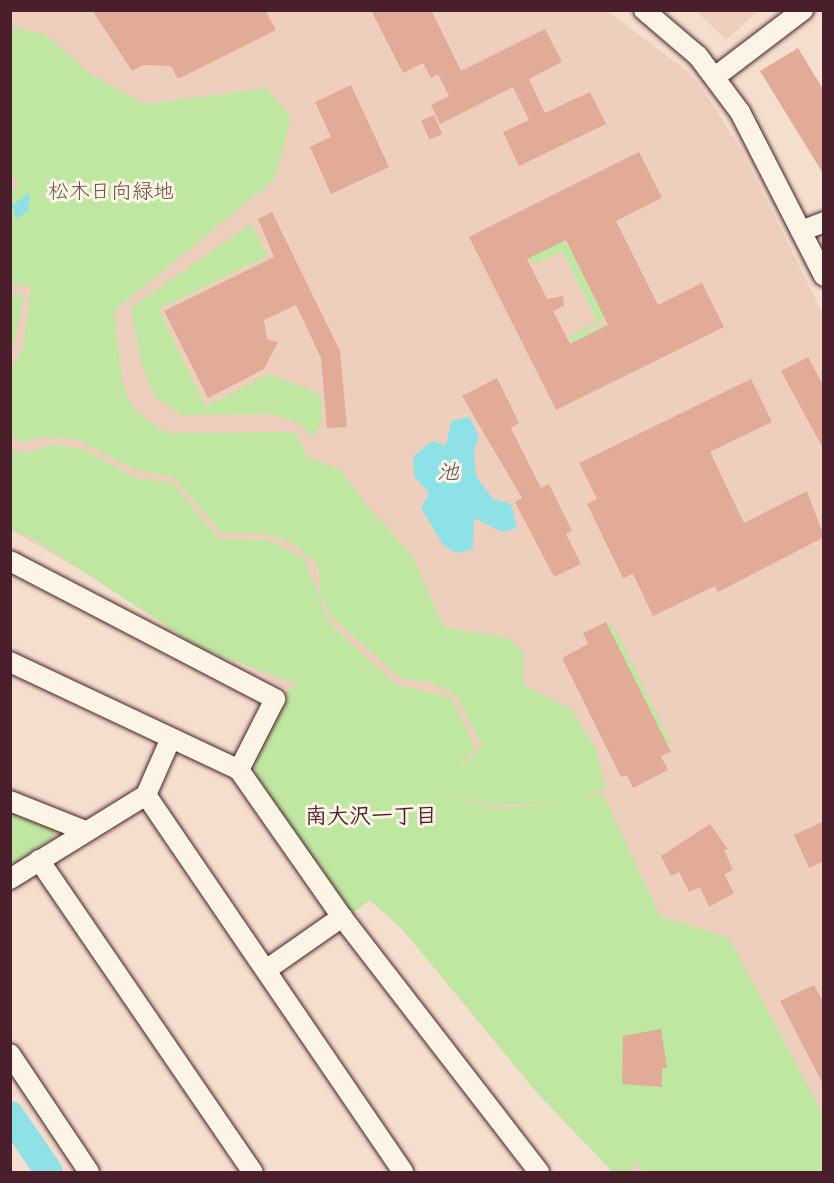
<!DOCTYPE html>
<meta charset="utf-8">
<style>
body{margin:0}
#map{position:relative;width:834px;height:1183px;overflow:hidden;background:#f4dfce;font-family:Pangolin,"Klee One",sans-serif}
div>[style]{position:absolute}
.built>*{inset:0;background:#eecfbe}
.green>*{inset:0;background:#c0e7a2}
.water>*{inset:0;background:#8fe1e8}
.river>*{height:28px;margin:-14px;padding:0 14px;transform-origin:14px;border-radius:14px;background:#8fe1e8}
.building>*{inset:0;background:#e1ab97;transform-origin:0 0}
.roads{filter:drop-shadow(0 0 2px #4a1f2b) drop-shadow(0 0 2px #4a1f2b)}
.minor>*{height:20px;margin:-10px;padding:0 10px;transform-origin:10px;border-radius:10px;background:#fcf5e5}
span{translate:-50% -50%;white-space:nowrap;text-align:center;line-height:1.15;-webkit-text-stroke:6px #fcf5e5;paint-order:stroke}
.park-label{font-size:21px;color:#685149}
.water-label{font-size:22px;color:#5b505a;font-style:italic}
.neighbourhood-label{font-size:22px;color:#4a1f2b;font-weight:700}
.frame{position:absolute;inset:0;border:12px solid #4a1f2b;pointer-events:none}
</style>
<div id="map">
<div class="built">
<div style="clip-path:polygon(10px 11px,607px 11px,690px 73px,705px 93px,741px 149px,823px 314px,823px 1172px,613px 1172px,539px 1095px,403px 930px,370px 900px,349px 916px,255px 760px,287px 689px,11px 530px)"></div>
<div style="clip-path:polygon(696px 11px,758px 11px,726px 40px)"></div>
</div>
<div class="green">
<div style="clip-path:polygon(evenodd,10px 26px,46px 35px,90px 74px,144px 104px,267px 88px,291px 118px,275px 179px,114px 311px,122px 381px,133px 409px,166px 433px,295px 432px,307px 457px,341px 470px,368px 508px,411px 553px,444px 627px,506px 637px,524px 652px,523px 684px,572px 710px,595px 748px,606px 789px,577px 799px,603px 794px,660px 916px,729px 938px,823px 1115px,823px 1172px,643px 1172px,635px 1162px,631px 1172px,613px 1172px,539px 1095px,403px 930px,370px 900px,349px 916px,256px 779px,255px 760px,288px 689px,299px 685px,200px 648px,32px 538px,11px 530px,11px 448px,26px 454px,50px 444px,83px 449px,136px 478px,172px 483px,219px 539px,268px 540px,304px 558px,330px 624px,397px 685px,451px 697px,475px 747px,459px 770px,482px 746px,455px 694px,429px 682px,403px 680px,331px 617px,320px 593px,318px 565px,293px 544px,266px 534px,222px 533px,173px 477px,135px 470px,78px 440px,42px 437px,23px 443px,11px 436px,11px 369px,23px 348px,31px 287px,11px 284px,11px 193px,18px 183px,10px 172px,10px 26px,424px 788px,492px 806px,565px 802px,494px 809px,424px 788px)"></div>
<div style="clip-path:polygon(251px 224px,268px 256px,159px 309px,206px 407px,269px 374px,321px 394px,322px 421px,314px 437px,296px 422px,272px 414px,182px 415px,155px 397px,142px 366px,131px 308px)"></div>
<div style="clip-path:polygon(563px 239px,567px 247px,574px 244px,609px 314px,581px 336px,607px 323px,610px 329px,572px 347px,569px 337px,597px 321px,562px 251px,533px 264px,528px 256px)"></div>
<div style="clip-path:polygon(11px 293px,25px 295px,11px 355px,10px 293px)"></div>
<div style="clip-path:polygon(612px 623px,671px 743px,661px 748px,604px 628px)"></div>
<div style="clip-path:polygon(11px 808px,54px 824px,55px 836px,11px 866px)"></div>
</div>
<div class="water">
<div style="clip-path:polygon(29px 192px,29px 210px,16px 219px,12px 206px)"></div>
<div style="clip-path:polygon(469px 417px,479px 436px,474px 450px,476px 476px,493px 499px,511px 504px,517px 528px,502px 532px,474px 518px,473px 549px,456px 553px,443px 545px,421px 508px,429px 493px,414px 476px,413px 457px,432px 441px,446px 446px,451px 421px)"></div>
</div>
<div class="river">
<div style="left:10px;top:1115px;width:69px;rotate:55.6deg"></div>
</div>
<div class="building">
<div style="clip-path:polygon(92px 10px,265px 10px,276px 30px,178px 79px,171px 66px,143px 65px,132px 71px)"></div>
<div style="clip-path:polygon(371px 10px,431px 10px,461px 71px,545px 29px,562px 62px,529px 79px,545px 113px,590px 92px,606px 124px,519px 166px,503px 132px,529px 120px,513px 87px,440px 124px,431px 105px,449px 96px,438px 74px,431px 78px,423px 63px,403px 73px)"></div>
<div style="clip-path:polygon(798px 48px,824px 91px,824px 175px,760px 71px)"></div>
<div style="clip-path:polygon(351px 85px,389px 167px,331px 194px,310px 147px,331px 137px,315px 102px)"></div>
<div style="left:434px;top:115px;width:21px;height:14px;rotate:67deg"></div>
<div style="clip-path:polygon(evenodd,639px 152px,662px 198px,616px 221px,658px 305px,702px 283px,724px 327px,556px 410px,469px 237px,639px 152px,566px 240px,608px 325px,570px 344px,553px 311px,564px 306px,563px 296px,547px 299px,527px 259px,566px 240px)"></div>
<div style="clip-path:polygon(272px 212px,340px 351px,347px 427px,327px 428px,321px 358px,296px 305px,264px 320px,267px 339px,278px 342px,264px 369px,208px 398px,164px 311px,274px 257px,258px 219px)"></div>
<div style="clip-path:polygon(808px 357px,824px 387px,824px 450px,781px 371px)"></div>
<div style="clip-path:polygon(497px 378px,519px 423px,511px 428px,541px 488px,549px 484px,572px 531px,566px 534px,581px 564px,554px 577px,515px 502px,522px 498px,462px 396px)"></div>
<div style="clip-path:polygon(751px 379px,772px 422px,710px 452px,744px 523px,807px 491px,824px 537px,718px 592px,715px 586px,653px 616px,633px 574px,623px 578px,587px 504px,597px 499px,579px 463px)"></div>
<div style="clip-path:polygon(606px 622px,671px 752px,661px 756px,668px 770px,633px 788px,627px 775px,621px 777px,562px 658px,588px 644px,583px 633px)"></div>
<div style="clip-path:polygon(824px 821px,824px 861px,809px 868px,794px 835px)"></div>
<div style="clip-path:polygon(710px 824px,728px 849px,724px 850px,733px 870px,724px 874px,734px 893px,709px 907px,700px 887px,689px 892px,679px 872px,671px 876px,661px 856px)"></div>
<div style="clip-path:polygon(814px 985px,824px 1003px,824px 1086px,780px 1001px)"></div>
<div style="clip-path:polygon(661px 1029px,667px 1068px,662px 1068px,662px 1087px,622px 1084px,623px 1036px)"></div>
</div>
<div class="roads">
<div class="minor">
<div style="left:644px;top:10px;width:71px;rotate:40.4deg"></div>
<div style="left:698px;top:56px;width:70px;rotate:53.1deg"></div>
<div style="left:740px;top:112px;width:184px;rotate:62.9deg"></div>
<div style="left:715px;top:77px;width:111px;rotate:-37.3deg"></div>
<div style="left:801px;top:231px;width:25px;rotate:-21deg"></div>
<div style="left:10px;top:561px;width:299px;rotate:27.5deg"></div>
<div style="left:275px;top:699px;width:80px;rotate:116.9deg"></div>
<div style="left:10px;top:662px;width:253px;rotate:25.2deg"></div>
<div style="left:239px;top:770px;width:179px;rotate:55deg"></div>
<div style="left:342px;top:917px;width:322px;rotate:52.3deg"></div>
<div style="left:146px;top:795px;width:456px;rotate:55.7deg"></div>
<div style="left:10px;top:801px;width:81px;rotate:21.8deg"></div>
<div style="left:39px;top:860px;width:378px;rotate:55.6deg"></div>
<div style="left:10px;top:879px;width:160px;rotate:-31.7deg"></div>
<div style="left:146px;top:795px;width:62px;rotate:-66.3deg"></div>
<div style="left:266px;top:970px;width:93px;rotate:-34.9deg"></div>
<div style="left:10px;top:1054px;width:142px;rotate:56.2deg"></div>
</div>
</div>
<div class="park-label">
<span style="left:111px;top:192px">松木日向緑地</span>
</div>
<div class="water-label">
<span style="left:448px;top:473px">池</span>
</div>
<div class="neighbourhood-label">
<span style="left:371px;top:817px">南大沢一丁目</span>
</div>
<div class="frame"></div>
</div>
